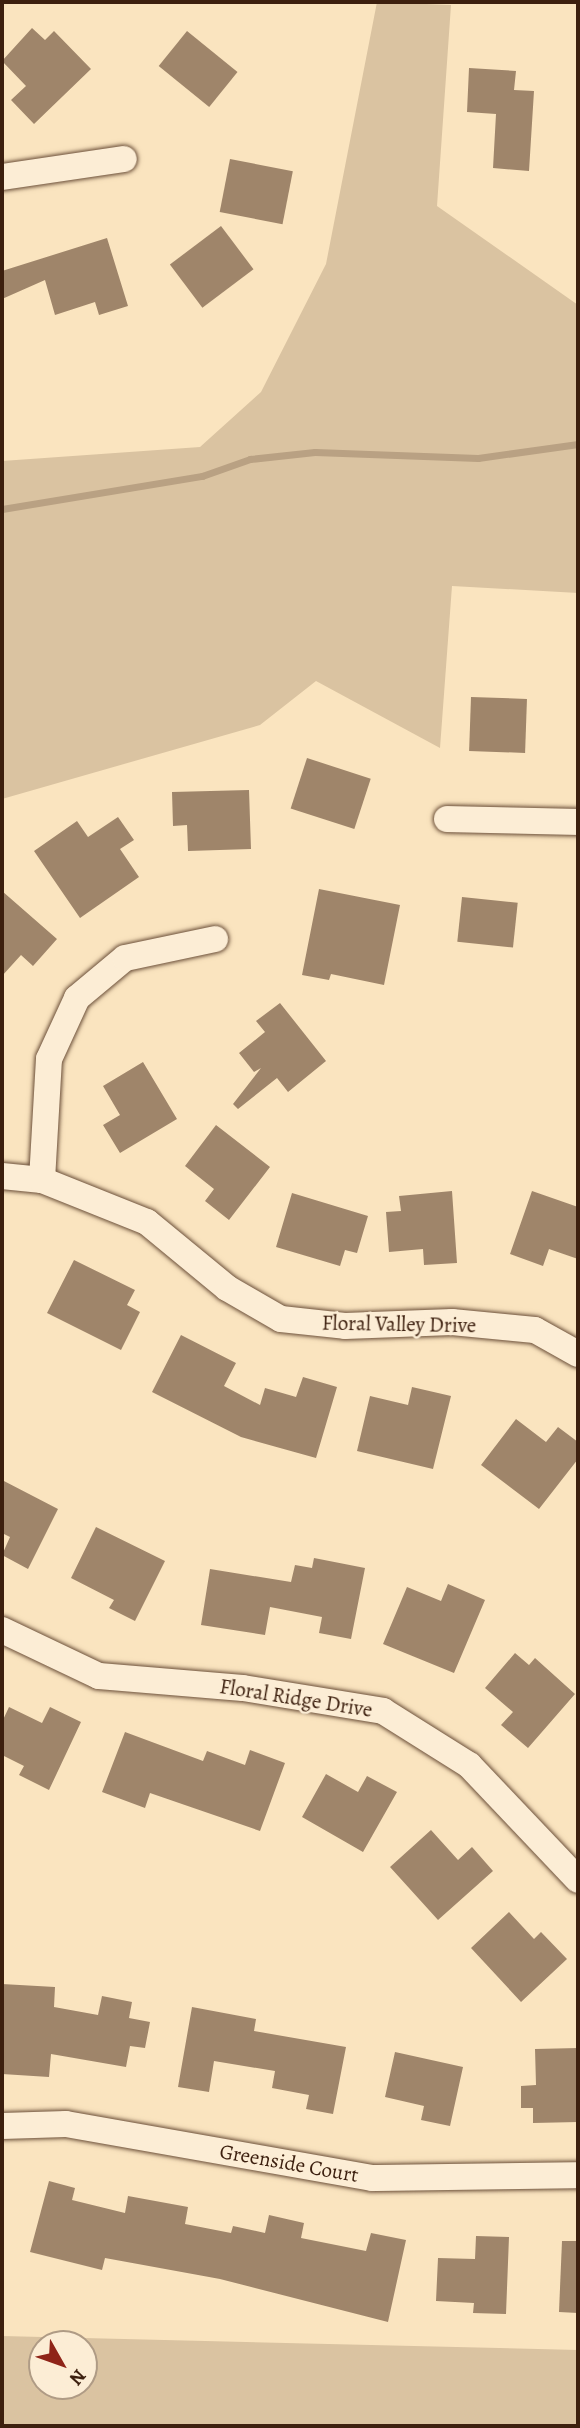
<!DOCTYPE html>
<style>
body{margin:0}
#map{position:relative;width:580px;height:2428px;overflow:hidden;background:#fae4bf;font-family:Alegreya,serif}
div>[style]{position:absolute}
.green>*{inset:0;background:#dac3a1}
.stream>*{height:7px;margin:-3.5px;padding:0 3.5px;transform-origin:3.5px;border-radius:3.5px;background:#b9a183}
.building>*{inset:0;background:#9f856a;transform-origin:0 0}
.roads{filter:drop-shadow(0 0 2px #6c503a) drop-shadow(0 0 2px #6c503a)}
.minor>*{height:26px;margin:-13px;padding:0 13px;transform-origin:13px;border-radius:13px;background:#fcedd5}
span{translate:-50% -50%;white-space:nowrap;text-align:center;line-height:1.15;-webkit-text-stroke:5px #fcedd5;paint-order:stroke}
.street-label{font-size:21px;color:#3c1f0e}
.frame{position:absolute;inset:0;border:4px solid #3c1f0e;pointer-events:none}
.north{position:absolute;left:28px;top:2330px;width:70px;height:70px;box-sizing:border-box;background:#fcedd5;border:2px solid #af9b85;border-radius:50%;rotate:130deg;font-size:19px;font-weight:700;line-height:28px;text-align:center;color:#3c1f0e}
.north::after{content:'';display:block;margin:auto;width:24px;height:32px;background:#8f2418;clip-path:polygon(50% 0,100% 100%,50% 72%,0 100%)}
</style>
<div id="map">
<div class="green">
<div style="clip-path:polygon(377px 2px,451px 5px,437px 206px,578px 305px,578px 593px,452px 586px,440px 748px,316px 681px,260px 725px,2px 799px,2px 461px,200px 447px,261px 392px,326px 264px)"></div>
<div style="clip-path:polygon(evenodd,2px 2336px,578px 2350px,578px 2426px,2px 2426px,2px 2336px,84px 2344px,84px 2386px,42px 2386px,42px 2344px,84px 2344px)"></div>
</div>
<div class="stream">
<div style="left:2px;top:509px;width:203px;rotate:-9.4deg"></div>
<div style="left:202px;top:476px;width:51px;rotate:-19.5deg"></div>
<div style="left:250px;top:459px;width:65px;rotate:-6.1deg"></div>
<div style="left:315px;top:452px;width:163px;rotate:2.1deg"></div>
<div style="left:478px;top:458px;width:101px;rotate:-8deg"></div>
</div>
<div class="building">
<div style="clip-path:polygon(32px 28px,45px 40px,54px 31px,91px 69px,34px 124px,11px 100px,26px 86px,2px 61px)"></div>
<div style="left:187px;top:31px;width:65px;height:45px;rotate:39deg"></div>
<div style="clip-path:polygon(469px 68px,516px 71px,514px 90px,534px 91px,529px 171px,493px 168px,496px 114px,467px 112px)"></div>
<div style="left:230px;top:159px;width:64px;height:54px;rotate:11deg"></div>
<div style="left:221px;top:226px;width:54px;height:64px;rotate:53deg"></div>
<div style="clip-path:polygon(107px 238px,128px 306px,99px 315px,95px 302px,55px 315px,45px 280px,2px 299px,2px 271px)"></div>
<div style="left:471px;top:697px;width:56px;height:54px;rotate:2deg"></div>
<div style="left:307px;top:758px;width:67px;height:53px;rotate:18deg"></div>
<div style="clip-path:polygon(249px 790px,251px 849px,188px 851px,187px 825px,173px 826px,172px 792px)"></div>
<div style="clip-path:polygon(118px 817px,134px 840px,120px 849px,139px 877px,80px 918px,34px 851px,77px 821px,88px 837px)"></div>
<div style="clip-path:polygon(319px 889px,400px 905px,384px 985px,331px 974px,329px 980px,302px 975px)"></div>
<div style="clip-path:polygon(2px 891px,57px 939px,33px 966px,21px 955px,2px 976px)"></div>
<div style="left:462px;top:897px;width:56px;height:45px;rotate:6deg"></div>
<div style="clip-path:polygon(280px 1003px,326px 1061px,288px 1092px,277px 1078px,238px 1109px,233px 1104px,261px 1068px,254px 1072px,239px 1053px,265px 1032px,256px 1021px)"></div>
<div style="clip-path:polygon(143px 1062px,177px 1119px,120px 1153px,103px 1125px,120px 1115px,103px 1086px)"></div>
<div style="clip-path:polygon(216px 1125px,270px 1167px,229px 1220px,205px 1201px,214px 1189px,185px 1166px)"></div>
<div style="clip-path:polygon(452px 1191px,457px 1263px,424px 1265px,423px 1249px,389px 1252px,386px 1212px,401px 1211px,399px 1196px)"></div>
<div style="clip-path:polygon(532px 1191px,578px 1207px,578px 1259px,549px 1249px,543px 1266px,510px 1254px)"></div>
<div style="clip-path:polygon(292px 1193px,368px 1216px,357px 1253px,345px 1250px,340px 1266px,276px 1247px)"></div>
<div style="clip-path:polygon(74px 1260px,135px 1290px,127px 1305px,140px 1312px,121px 1350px,47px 1313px)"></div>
<div style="clip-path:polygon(181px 1335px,236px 1363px,224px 1386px,260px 1405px,265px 1388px,296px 1397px,303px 1377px,337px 1387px,316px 1458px,241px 1437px,152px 1392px)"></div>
<div style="clip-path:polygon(412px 1387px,451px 1396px,433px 1469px,357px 1451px,370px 1396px,408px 1405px)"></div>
<div style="clip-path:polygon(516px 1419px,546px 1442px,558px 1427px,578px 1442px,578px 1459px,539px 1509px,481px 1465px)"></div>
<div style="clip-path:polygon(2px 1480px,58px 1509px,28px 1569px,2px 1555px,10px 1537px,2px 1533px)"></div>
<div style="clip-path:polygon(96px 1527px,165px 1561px,135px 1621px,109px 1608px,114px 1600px,71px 1578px)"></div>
<div style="clip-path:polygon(314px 1558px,365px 1568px,351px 1639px,319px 1633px,322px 1617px,270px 1607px,265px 1635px,201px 1625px,210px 1569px,291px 1582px,295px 1565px,312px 1568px)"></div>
<div style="clip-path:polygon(448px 1584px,485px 1600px,454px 1673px,383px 1644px,407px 1587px,441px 1601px)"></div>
<div style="clip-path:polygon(515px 1653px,529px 1665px,535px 1658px,575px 1694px,528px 1748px,501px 1725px,513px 1712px,485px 1688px)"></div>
<div style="clip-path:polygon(9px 1707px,42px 1723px,50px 1707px,81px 1722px,49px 1790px,19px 1775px,24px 1766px,2px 1755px,2px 1722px)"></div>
<div style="clip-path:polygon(125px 1732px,203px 1761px,207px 1751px,245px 1765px,250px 1750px,285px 1763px,260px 1831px,150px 1793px,145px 1808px,102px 1792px)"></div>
<div style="clip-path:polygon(326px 1774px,358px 1792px,367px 1776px,397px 1792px,363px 1852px,302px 1817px)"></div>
<div style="clip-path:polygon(431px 1830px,458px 1860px,472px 1847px,493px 1871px,438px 1920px,390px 1867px)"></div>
<div style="clip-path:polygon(509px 1912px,534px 1939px,541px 1932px,567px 1959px,521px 2002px,471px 1948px)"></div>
<div style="clip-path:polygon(2px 1984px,55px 1987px,54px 2007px,98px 2015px,102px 1996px,132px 2002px,129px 2018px,150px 2022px,145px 2048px,130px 2046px,126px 2067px,51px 2054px,49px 2077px,2px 2074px)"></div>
<div style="clip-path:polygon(192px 2007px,256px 2019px,254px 2031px,346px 2047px,333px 2114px,306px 2109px,309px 2095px,272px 2088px,275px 2071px,214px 2061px,209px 2092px,178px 2087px)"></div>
<div style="clip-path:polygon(578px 2048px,578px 2122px,533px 2123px,533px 2108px,521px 2108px,521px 2086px,536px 2085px,535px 2049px)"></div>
<div style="clip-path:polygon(395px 2052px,463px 2067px,450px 2126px,421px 2120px,424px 2106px,385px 2097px)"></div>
<div style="clip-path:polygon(49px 2181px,75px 2188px,72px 2200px,125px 2213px,128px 2196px,188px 2207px,185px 2224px,231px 2233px,233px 2226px,265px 2233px,269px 2215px,304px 2223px,301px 2238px,366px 2251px,371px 2233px,406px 2240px,388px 2322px,220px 2279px,105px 2258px,102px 2270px,30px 2252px)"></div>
<div style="clip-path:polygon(476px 2236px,509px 2237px,506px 2314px,473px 2313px,474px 2303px,436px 2301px,438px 2258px,475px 2259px)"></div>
<div style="clip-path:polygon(562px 2241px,578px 2241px,578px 2313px,559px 2312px)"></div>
</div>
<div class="roads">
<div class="minor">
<div style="left:2px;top:177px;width:123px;rotate:-8.4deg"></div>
<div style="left:447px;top:819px;width:131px;rotate:1.3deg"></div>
<div style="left:2px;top:1176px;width:40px;rotate:5.7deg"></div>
<div style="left:42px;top:1180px;width:113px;rotate:21.8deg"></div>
<div style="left:147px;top:1222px;width:104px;rotate:39.5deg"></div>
<div style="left:227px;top:1288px;width:62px;rotate:29.9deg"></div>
<div style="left:281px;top:1319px;width:64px;rotate:6.2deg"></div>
<div style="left:345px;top:1326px;width:107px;rotate:-2.1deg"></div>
<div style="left:452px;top:1322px;width:83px;rotate:5.5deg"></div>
<div style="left:535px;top:1330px;width:49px;rotate:29.2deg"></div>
<div style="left:42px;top:1180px;width:121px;rotate:-86.7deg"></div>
<div style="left:49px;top:1059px;width:67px;rotate:-65.3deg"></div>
<div style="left:77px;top:998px;width:62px;rotate:-39.8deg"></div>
<div style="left:125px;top:958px;width:92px;rotate:-11.9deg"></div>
<div style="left:2px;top:1630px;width:107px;rotate:25.4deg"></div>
<div style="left:99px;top:1676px;width:144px;rotate:4.8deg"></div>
<div style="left:243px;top:1688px;width:142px;rotate:9.3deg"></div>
<div style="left:383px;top:1711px;width:102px;rotate:32.1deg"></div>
<div style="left:469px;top:1765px;width:158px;rotate:46.5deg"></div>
<div style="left:2px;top:2126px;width:64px;rotate:-1.8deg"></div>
<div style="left:66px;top:2124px;width:311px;rotate:10deg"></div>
<div style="left:372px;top:2178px;width:206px;rotate:-0.8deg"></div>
</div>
</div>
<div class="street-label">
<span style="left:399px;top:1324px;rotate:1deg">Floral Valley Drive</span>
<span style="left:296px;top:1698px;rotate:9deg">Floral Ridge Drive</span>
<span style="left:289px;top:2163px;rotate:10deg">Greenside Court</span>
</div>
<div class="frame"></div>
<div class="north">N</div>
</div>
